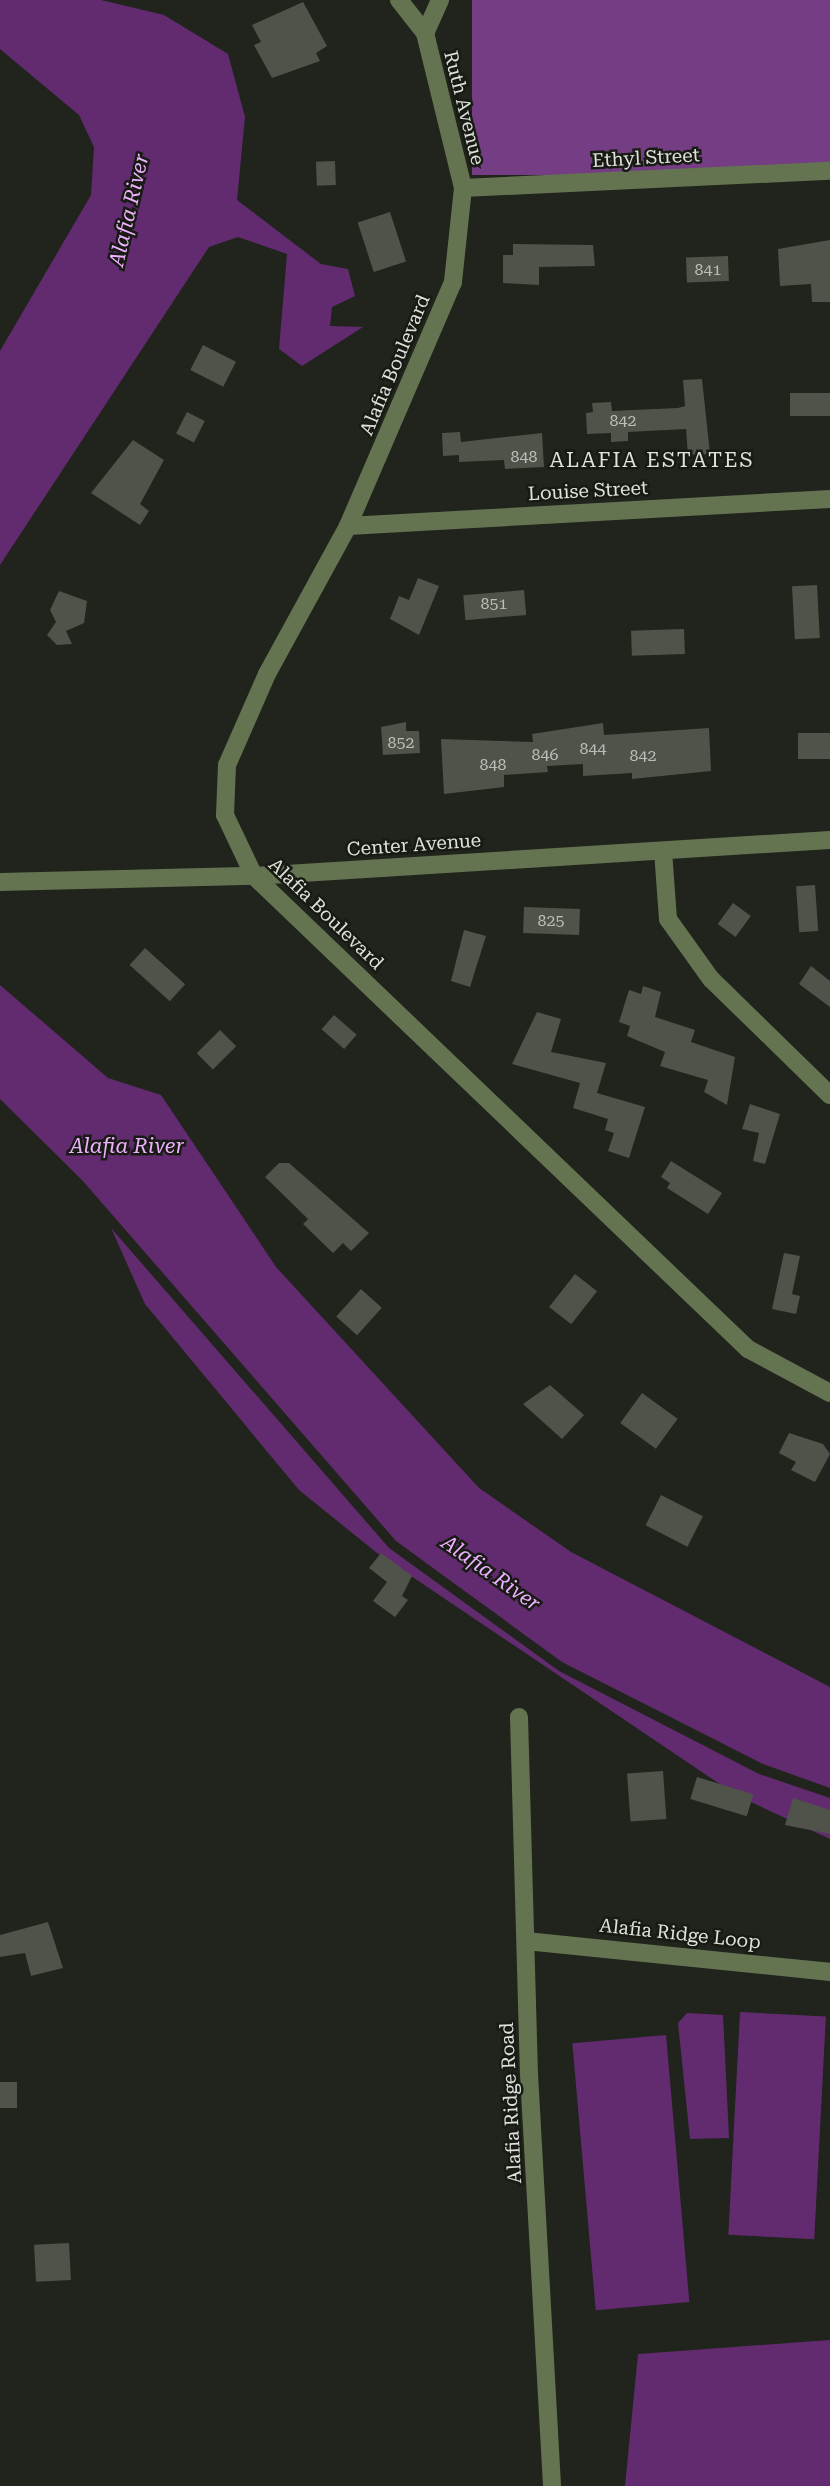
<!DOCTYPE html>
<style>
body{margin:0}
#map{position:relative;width:830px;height:2486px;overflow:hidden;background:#20241c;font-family:"Roboto Serif",serif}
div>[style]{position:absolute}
.forest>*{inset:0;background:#753d83;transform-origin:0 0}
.water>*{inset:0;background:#622b70;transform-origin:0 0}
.building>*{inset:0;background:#4f534a;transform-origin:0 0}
.minor>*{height:18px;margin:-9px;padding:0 9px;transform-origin:9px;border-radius:9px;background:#647451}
span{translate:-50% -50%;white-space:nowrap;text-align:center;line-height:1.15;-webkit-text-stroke:5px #171b13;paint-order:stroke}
.number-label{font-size:16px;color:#bbbeb8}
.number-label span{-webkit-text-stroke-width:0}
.street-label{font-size:19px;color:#dfe1dc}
.water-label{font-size:21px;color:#eeb0fe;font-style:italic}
.neighbourhood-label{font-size:21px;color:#dfe1dc;letter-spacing:2px}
</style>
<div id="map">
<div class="forest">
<div style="left:472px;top:0;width:358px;height:175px"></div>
</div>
<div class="water">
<div style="clip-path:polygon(0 0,101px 0,164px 15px,228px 54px,245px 117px,237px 200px,321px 264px,348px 269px,355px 296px,332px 307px,330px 326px,363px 327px,302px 366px,279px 349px,287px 254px,238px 237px,209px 247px,0 565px,0 351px,91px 195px,94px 147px,79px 115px,0 49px)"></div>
<div style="clip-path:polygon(0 985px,108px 1078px,161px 1095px,276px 1267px,479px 1488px,571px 1552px,830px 1687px,830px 1788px,763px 1764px,562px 1662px,396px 1541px,82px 1180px,0 1099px)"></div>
<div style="clip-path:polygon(111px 1228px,389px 1548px,559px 1671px,759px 1774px,830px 1798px,830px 1839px,736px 1795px,377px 1553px,299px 1490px,145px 1304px)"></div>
<div style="left:740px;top:2012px;width:86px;height:223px;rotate:3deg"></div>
<div style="clip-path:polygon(687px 2013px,723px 2015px,729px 2138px,690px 2139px,678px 2023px)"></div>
<div style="left:666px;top:2035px;width:268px;height:94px;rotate:85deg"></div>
<div style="clip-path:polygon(830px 2340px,830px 2486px,625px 2486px,638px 2354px)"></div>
</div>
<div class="building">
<div style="clip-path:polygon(303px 2px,327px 46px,316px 53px,320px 61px,272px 78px,254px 45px,261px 42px,252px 25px)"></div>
<div style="left:335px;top:161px;width:24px;height:19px;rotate:88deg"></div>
<div style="left:390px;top:212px;width:52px;height:34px;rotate:72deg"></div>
<div style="clip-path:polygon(830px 240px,830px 302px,812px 302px,811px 284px,780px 286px,778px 249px)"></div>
<div style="clip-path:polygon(513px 244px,593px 245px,595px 266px,539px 267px,539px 285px,503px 283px,503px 255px,513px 255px)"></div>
<div style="left:728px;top:256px;width:25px;height:42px;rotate:88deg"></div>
<div style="left:203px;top:345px;width:37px;height:28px;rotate:27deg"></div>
<div style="clip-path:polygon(702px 379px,710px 454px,688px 455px,686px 429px,628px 432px,628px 441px,611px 442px,611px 433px,587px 434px,586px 413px,593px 412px,592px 403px,611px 402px,612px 411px,678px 408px,685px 406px,683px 380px)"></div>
<div style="left:830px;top:393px;width:23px;height:40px;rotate:90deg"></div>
<div style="left:187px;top:412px;width:20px;height:24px;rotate:27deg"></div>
<div style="clip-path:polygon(460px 432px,461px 442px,542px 433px,544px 467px,505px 469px,504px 460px,459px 462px,459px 455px,443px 456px,442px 433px)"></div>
<div style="clip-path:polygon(133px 440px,164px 460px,140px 504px,149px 511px,140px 525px,91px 493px)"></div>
<div style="clip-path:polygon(418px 578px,439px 586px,419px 635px,390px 619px,399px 596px,409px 600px)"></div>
<div style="left:817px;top:585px;width:53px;height:25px;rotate:87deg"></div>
<div style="left:524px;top:590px;width:25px;height:61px;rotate:85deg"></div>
<div style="clip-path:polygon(59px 591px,87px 601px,84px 623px,66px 631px,72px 644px,57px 645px,47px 635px,56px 622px,50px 610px)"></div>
<div style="left:684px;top:629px;width:25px;height:53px;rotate:88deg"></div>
<div style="clip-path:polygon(406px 722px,406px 731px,419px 731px,420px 753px,383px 755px,381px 727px)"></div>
<div style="clip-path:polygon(603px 723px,604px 735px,709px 728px,711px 771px,632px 779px,632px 773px,583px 776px,583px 764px,547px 766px,548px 772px,504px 775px,504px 787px,444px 794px,441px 739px,533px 742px,532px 734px)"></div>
<div style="left:830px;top:733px;width:26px;height:32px;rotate:90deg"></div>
<div style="left:815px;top:885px;width:46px;height:19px;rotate:86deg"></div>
<div style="left:733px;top:903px;width:22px;height:26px;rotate:36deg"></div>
<div style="left:524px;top:907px;width:56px;height:26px;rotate:2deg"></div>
<div style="clip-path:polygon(464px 930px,486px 936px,470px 987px,451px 981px)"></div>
<div style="left:145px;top:948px;width:54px;height:23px;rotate:42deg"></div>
<div style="clip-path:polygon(811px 966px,830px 981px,830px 1007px,799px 984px)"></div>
<div style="clip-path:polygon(643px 986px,661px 992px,655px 1017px,695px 1030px,691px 1042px,735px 1057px,727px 1105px,704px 1092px,708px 1080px,660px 1066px,665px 1052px,627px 1036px,630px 1026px,619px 1022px,629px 990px,641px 994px)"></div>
<div style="clip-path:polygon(537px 1012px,561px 1019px,551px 1052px,606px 1063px,597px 1093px,645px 1107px,629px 1158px,608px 1151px,614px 1133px,605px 1130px,608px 1119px,573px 1108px,580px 1083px,512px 1064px)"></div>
<div style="left:334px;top:1015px;width:30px;height:19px;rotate:41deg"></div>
<div style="left:220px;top:1030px;width:23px;height:33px;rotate:45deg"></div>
<div style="clip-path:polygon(750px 1104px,780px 1114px,765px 1164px,753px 1161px,759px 1133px,742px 1129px)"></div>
<div style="clip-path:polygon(671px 1161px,722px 1193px,708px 1214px,667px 1188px,670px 1183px,661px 1177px)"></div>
<div style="clip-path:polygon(279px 1163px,289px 1163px,369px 1233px,351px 1251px,343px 1243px,333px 1253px,303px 1224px,308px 1219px,265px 1177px)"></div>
<div style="clip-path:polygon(784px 1253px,800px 1256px,792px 1294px,800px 1296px,796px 1314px,772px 1309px)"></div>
<div style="left:575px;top:1274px;width:28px;height:42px;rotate:38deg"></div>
<div style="left:361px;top:1289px;width:28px;height:37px;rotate:42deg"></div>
<div style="clip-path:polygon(550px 1385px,584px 1415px,562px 1439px,523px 1404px)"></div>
<div style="left:642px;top:1393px;width:44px;height:37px;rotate:36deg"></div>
<div style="clip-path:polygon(789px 1433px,823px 1444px,830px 1454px,815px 1482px,791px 1470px,796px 1462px,779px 1453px)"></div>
<div style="left:661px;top:1495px;width:47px;height:34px;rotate:27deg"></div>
<div style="clip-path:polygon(381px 1553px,412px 1576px,402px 1596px,408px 1600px,395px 1617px,373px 1601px,387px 1582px,369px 1568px)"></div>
<div style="left:663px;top:1771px;width:48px;height:36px;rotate:86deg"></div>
<div style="left:697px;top:1777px;width:59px;height:23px;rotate:17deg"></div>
<div style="clip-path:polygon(793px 1798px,830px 1810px,830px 1834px,785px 1825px)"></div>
<div style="clip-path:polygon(48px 1922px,63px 1968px,31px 1976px,25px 1953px,0 1957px,0 1935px)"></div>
<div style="left:17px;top:2082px;width:26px;height:17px;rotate:90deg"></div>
<div style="left:69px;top:2243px;width:37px;height:35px;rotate:87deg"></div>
</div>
<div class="minor">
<div style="left:399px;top:0;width:42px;rotate:51.8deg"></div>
<div style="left:440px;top:0;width:36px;rotate:114deg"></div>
<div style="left:425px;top:33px;width:160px;rotate:76.2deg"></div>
<div style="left:463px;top:188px;width:95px;rotate:96.1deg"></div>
<div style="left:453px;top:282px;width:266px;rotate:113.3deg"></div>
<div style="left:348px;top:526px;width:169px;rotate:118.7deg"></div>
<div style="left:267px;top:674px;width:99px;rotate:113.7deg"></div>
<div style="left:227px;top:765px;width:50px;rotate:92.3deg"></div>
<div style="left:225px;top:815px;width:68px;rotate:64.6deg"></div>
<div style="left:254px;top:876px;width:684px;rotate:43.76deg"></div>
<div style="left:748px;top:1349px;width:93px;rotate:28.2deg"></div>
<div style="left:463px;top:188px;width:367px;rotate:-2.7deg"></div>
<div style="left:348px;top:526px;width:483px;rotate:-3.2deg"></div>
<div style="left:663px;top:851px;width:68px;rotate:85.8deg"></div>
<div style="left:668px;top:919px;width:74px;rotate:54.4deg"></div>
<div style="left:711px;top:979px;width:166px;rotate:44.3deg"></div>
<div style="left:0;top:882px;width:254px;rotate:-1.4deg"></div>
<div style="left:254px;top:876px;width:577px;rotate:-3.58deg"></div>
<div style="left:519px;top:1717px;width:357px;rotate:88.4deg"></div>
<div style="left:529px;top:2074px;width:413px;rotate:86.8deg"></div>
<div style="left:526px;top:1941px;width:306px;rotate:5.8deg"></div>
</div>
<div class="number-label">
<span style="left:708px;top:270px">841</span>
<span style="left:623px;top:421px">842</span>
<span style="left:524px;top:457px">848</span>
<span style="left:494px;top:604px">851</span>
<span style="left:401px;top:743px">852</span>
<span style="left:593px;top:749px">844</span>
<span style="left:545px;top:755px">846</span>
<span style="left:643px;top:756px">842</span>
<span style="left:493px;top:765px">848</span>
<span style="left:551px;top:921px">825</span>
</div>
<div class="street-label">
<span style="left:464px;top:108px;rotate:76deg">Ruth Avenue</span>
<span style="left:646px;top:158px;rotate:-3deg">Ethyl Street</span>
<span style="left:395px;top:365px;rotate:-67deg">Alafia Boulevard</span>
<span style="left:588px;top:491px;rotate:-3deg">Louise Street</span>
<span style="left:414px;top:845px;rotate:-4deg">Center Avenue</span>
<span style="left:326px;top:914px;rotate:44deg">Alafia Boulevard</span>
<span style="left:680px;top:1934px;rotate:6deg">Alafia Ridge Loop</span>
<span style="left:511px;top:2103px;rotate:-93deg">Alafia Ridge Road</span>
</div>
<div class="water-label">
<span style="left:129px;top:210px;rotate:-77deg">Alafia River</span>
<span style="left:127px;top:1146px">Alafia River</span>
<span style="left:491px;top:1573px;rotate:35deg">Alafia River</span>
</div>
<div class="neighbourhood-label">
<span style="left:652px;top:460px">ALAFIA ESTATES</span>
</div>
</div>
